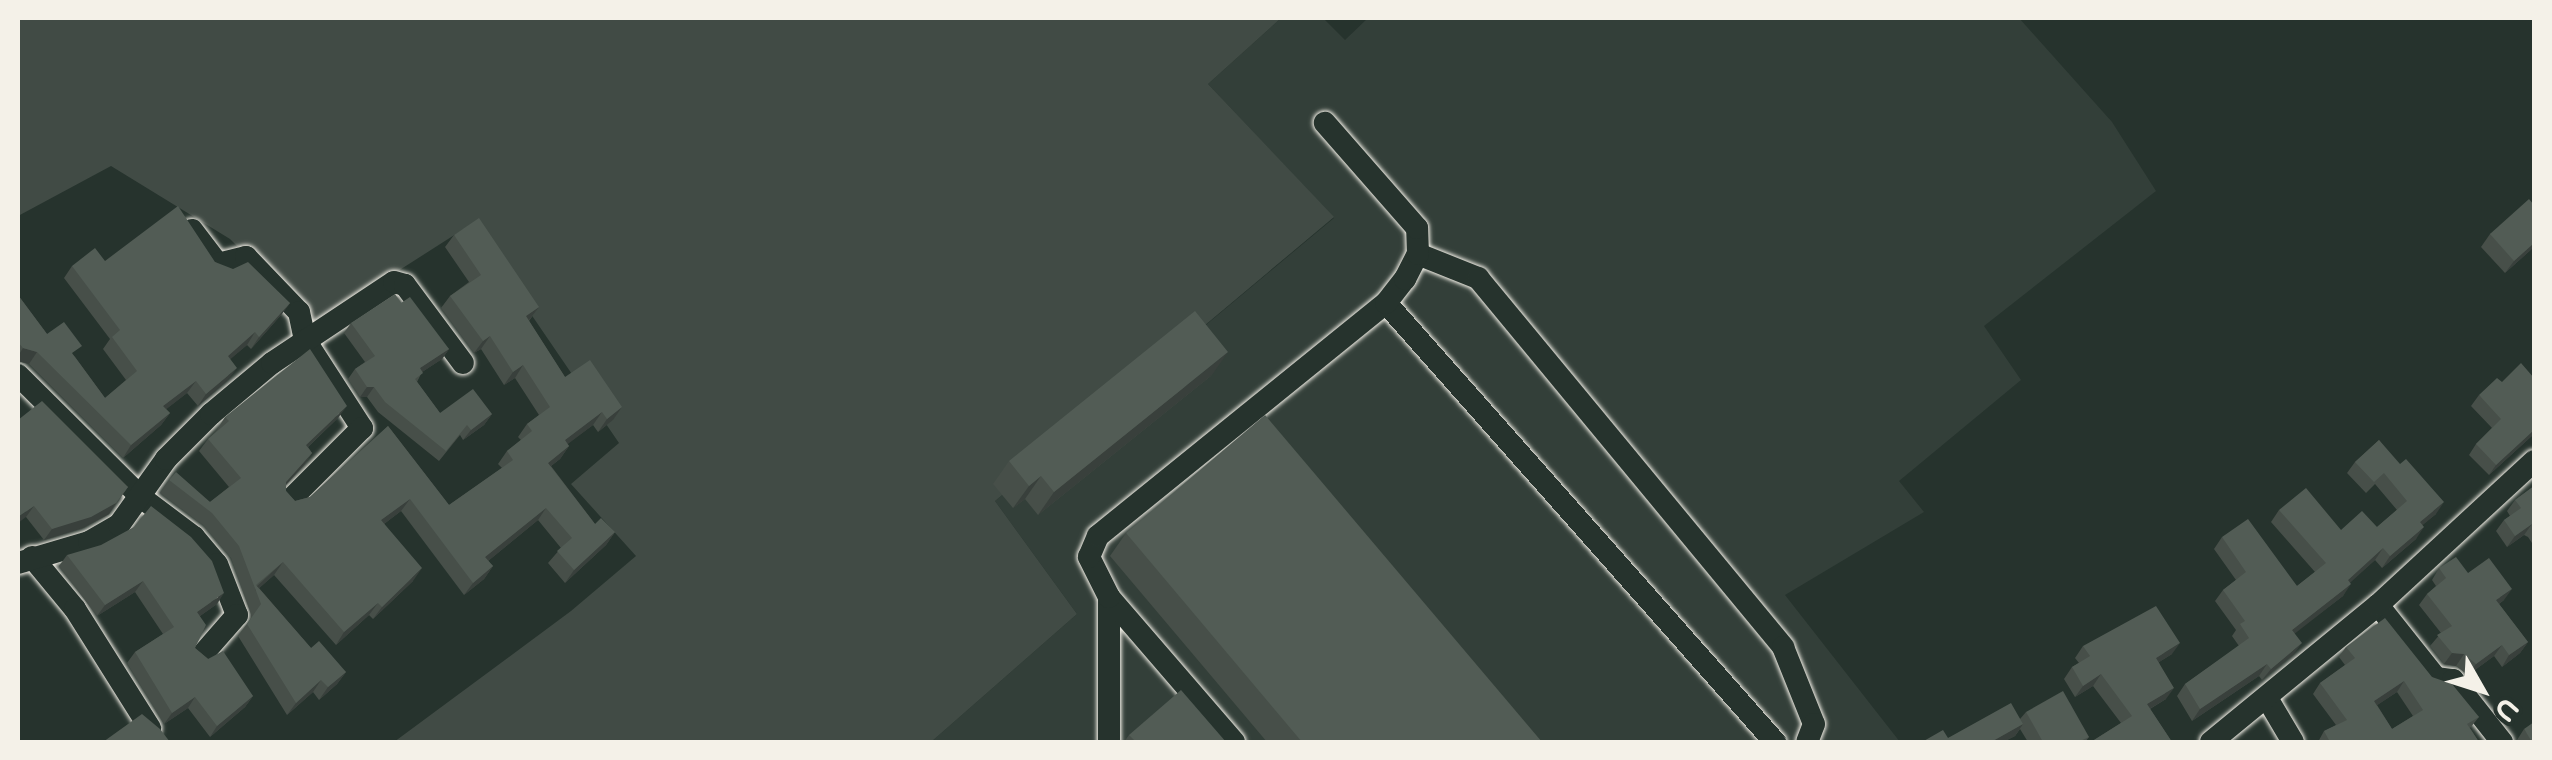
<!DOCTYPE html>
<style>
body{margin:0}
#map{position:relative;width:2552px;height:760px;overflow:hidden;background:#26332d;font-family:"Balsamiq Sans",sans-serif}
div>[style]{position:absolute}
.built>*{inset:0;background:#333f39}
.green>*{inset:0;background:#414b45}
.roads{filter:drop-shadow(0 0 2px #f4f1e8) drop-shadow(0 0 2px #f4f1e8)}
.minor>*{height:22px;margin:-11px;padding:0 11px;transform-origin:11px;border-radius:11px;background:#26332d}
.wall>*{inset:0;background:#474f49}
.shaded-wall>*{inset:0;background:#39403c}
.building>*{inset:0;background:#525c55}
span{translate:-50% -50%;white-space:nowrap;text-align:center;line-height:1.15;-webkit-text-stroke:8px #26332d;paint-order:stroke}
.frame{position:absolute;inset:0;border:20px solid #f4f1e8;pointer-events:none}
.north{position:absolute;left:2432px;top:640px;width:100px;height:100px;-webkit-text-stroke:8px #26332d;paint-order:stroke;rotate:129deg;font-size:28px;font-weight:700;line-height:40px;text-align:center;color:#f4f1e8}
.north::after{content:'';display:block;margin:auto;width:35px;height:45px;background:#f4f1e8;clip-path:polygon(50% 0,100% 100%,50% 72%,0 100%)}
</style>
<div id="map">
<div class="built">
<div style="clip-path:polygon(1281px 18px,1323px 18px,1345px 40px,1368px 18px,2019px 18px,2112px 122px,2156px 191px,1984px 326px,2021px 380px,1899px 481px,1924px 512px,1785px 595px,1900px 742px,931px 742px,1077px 614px,995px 501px,1334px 218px,1208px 84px)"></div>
</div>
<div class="green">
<div style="clip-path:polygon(18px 18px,1281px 18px,1208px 84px,1334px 217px,995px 501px,1077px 614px,931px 742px,394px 742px,571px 611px,636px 556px,571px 484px,619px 443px,470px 225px,315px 324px,230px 239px,111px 166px,18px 216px)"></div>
</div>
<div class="roads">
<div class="minor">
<div style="left:192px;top:230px;width:43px;rotate:52.6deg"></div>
<div style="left:218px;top:264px;width:29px;rotate:-14deg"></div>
<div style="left:246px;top:257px;width:76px;rotate:46.1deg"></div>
<div style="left:299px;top:312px;width:29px;rotate:78deg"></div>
<div style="left:305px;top:340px;width:105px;rotate:57.1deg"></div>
<div style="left:362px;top:428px;width:100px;rotate:135deg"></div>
<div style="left:1418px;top:254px;width:65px;rotate:21.8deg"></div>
<div style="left:1478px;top:278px;width:479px;rotate:50.4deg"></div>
<div style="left:1783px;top:647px;width:83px;rotate:68.1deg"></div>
<div style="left:1814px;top:724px;width:19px;rotate:111deg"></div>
<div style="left:1386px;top:303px;width:587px;rotate:48.46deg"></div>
<div style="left:18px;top:375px;width:175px;rotate:44.8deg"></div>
<div style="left:142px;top:498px;width:65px;rotate:36.9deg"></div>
<div style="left:194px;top:537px;width:35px;rotate:50deg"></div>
<div style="left:217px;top:564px;width:55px;rotate:68.6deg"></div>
<div style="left:237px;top:615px;width:53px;rotate:131.2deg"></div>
<div style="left:32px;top:557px;width:67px;rotate:50.4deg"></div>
<div style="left:75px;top:609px;width:141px;rotate:57.8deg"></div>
<div style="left:18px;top:563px;width:74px;rotate:-16.5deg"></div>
<div style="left:89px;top:542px;width:34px;rotate:-30deg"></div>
<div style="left:119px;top:525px;width:81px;rotate:-54.5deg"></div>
<div style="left:166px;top:459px;width:64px;rotate:-45deg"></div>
<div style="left:211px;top:414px;width:80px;rotate:-39.9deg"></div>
<div style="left:272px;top:363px;width:146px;rotate:-33.6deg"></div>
<div style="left:394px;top:282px;width:11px;rotate:15deg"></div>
<div style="left:405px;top:285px;width:97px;rotate:53.4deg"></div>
<div style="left:2378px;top:605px;width:93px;rotate:51.5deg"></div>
<div style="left:2436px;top:678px;width:17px;rotate:7deg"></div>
<div style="left:2453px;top:680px;width:79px;rotate:51.7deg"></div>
<div style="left:2267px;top:698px;width:51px;rotate:59.4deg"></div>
<div style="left:1109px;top:742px;width:145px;rotate:-90deg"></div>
<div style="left:1234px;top:742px;width:191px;rotate:-130.8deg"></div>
<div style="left:1109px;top:597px;width:45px;rotate:-116.6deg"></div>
<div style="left:1089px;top:557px;width:23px;rotate:-67deg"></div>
<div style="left:1098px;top:536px;width:370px;rotate:-39deg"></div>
<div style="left:1386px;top:303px;width:31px;rotate:-52deg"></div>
<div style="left:1405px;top:279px;width:28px;rotate:-63deg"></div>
<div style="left:1418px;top:254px;width:26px;rotate:-92deg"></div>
<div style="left:1417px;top:228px;width:140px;rotate:-131.2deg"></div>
<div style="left:2211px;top:742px;width:216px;rotate:-39.4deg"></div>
<div style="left:2378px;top:605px;width:212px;rotate:-42.7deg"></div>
</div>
</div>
<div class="wall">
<div style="clip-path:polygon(2534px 205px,2534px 247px,2505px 273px,2481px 247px,2490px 234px)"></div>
<div style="clip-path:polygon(454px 235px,539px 307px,529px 321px,565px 377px,613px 420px,598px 432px,593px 425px,567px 444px,569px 446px,560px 459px,551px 466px,595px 524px,615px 532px,606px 545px,565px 583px,548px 563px,561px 548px,538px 520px,488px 561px,493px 566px,484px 579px,464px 595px,401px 511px,384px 524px,413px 581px,373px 619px,369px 615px,336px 645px,274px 575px,259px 588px,311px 648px,346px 672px,337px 684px,319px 700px,313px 692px,287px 715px,238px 636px,252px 617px,231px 558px,203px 525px,160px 493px,169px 480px,210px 502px,229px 487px,199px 451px,208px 439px,217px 430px,225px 417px,338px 418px,308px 447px,312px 453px,304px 465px,286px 485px,286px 491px,295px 501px,310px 497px,388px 426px,449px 505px,502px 468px,498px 464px,507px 451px,521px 440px,518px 437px,527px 424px,539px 415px,515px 378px,504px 385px,481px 349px,474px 353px,441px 308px,450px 296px,469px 282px,445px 247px)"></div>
<div style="clip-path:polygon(105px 261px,215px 262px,290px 303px,281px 315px,251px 349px,247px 345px,230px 359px,228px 380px,198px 406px,187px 393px,166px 409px,170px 413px,161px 425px,123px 458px,29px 364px,18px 361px,18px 295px,47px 334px,75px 357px,105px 398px,126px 380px,103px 349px,110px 339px,64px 278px,72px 266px)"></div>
<div style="clip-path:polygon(401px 303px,449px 349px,442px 359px,422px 372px,417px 382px,440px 413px,492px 414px,484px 425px,463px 440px,460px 435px,439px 461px,378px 412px,367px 397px,360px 397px,348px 379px,355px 369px,365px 362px,344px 333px,351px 323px)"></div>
<div style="clip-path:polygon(1212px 375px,1038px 515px,1025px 499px,1013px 508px,993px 484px,1009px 461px)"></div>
<div style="clip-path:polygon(2479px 395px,2534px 434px,2489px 475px,2469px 455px,2476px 444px,2492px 428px,2471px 406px)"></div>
<div style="clip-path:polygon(18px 420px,128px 487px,109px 514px,83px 528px,44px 540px,26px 517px)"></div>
<div style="clip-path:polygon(2379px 440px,2436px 514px,2422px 525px,2416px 539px,2382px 568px,2375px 560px,2350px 582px,2343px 596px,2294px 633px,2293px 655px,2262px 680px,2259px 676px,2192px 721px,2177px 696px,2185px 684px,2239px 646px,2232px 636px,2236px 630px,2215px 601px,2223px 590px,2236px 580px,2214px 549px,2222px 537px,2297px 586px,2315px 572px,2271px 522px,2279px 510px,2341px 530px,2377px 527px,2397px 510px,2375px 484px,2366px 493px,2347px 473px,2355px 462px)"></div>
<div style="clip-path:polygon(2534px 486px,2534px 546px,2528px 537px,2524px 535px,2507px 547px,2496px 531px,2504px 520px,2510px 516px,2507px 511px,2515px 500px)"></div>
<div style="clip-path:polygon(1126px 533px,1542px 742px,1267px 742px,1110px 556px)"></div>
<div style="clip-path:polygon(67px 555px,217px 604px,200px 616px,195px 648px,253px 696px,245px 707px,210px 737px,188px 708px,164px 724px,127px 663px,135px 652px,163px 634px,135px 592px,97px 616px,59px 566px)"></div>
<div style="clip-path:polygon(2439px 568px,2468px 573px,2504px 600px,2499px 604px,2528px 642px,2520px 653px,2502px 667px,2494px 656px,2468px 675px,2456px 666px,2444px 664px,2430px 646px,2441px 633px,2419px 605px,2427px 594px,2436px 586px,2432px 580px)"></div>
<div style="clip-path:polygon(2083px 646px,2172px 654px,2159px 662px,2166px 699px,2150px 709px,2172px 742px,2092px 742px,2094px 740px,2121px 723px,2093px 686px,2075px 697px,2064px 679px,2072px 667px,2079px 663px,2075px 658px)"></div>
<div style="clip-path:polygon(evenodd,2346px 647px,2432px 677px,2479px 717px,2470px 728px,2479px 742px,2318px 742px,2324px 731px,2336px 725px,2313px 694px,2320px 683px,2345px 665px,2339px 657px,2346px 647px,2397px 692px,2413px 716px,2392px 729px,2377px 705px,2397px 692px)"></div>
<div style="clip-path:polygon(2026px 712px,2089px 737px,2085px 742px,2028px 742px,2020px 729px,2015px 736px,2003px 742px,1922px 742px,1948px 738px,2020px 719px)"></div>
<div style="clip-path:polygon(2524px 729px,2534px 742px,2518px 742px,2517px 740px)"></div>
<div style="clip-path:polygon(1129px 735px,1226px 742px,1124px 742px)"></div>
</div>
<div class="shaded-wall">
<div style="clip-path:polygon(2534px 243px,2534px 247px,2505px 273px,2514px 261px)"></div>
<div style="clip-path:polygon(290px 303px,281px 315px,251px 349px,259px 337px)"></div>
<div style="clip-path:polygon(539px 307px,530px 319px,517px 328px,526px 316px)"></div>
<div style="clip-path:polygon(255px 332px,247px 345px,220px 368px,228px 356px)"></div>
<div style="clip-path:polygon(490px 336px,481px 349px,474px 353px,483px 341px)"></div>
<div style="clip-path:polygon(23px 348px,37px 352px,29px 364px,18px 361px,18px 356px)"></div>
<div style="clip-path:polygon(449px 349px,442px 359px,413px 378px,420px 368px)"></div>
<div style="clip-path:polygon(1228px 352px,1212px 375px,1038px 515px,1054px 492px)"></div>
<div style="clip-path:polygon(523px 365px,515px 378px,504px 385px,513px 372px)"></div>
<div style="clip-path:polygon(237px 368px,228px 380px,198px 406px,206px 394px)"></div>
<div style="clip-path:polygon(196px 381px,187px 393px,155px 418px,163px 406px)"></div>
<div style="clip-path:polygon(367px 387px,374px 387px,367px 397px,360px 397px)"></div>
<div style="clip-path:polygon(347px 406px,338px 418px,297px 457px,306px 445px)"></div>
<div style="clip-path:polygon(622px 407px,613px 420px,598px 432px,607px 419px)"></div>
<div style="clip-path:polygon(602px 412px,593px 425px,556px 453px,565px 440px)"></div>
<div style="clip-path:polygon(170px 413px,161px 425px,123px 458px,131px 445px)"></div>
<div style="clip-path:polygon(492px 414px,484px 425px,463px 440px,471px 430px)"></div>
<div style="clip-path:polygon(2534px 430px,2534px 434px,2489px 475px,2496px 465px)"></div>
<div style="clip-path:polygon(569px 446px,560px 459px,539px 475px,548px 463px)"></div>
<div style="clip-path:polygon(312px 453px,304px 465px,277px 494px,286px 482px)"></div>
<div style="clip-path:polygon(1041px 476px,1025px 499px,1013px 508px,1029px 486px)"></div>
<div style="clip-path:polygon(410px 499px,401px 511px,372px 533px,381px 520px)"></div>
<div style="clip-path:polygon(2444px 502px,2436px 514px,2412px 534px,2420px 522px)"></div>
<div style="clip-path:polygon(116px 503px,109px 514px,83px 528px,44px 540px,52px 529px)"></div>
<div style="clip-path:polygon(34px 506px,26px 517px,18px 523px,18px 517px)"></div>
<div style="clip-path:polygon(546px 508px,538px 520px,477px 570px,485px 557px)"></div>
<div style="clip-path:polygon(2532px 524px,2524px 535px,2507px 547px,2515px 536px)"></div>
<div style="clip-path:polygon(2424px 527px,2416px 539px,2382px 568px,2390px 556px)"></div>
<div style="clip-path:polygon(615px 532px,606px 545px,565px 583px,574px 570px)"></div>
<div style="clip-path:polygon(2383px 548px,2375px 560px,2340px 592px,2348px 580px)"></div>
<div style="clip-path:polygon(283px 562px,274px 575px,256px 591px,255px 588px)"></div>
<div style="clip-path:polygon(493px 566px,484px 579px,464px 595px,473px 583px)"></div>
<div style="clip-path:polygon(422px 568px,413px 581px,373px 619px,382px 607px)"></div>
<div style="clip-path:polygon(143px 581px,135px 592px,97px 616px,105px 605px)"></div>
<div style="clip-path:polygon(2351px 584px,2343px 596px,2284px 642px,2292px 630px)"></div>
<div style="clip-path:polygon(2512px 589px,2504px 600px,2489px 611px,2496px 600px)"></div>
<div style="clip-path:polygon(224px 593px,217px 604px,190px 623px,197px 612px)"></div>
<div style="clip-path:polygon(378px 603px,369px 615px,336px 645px,344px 632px)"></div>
<div style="clip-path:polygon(2528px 642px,2520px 653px,2502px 667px,2509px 655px)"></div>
<div style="clip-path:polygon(2180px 643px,2172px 654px,2148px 669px,2156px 658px)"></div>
<div style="clip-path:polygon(2302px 643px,2293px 655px,2262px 680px,2271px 669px)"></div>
<div style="clip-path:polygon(2502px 645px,2494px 656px,2468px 675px,2476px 664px)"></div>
<div style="clip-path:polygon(2452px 653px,2464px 654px,2456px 666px,2444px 664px)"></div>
<div style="clip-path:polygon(2267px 664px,2259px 676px,2192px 721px,2200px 709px)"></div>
<div style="clip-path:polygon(346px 672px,337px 684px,319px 700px,328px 687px)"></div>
<div style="clip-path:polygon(2101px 674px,2093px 686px,2075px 697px,2083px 686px)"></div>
<div style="clip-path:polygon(321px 680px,313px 692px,287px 715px,296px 703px)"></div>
<div style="clip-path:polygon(2404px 681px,2397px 692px,2367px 712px,2374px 701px)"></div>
<div style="clip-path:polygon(2174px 688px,2166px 699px,2139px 715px,2147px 704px)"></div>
<div style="clip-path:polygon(253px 696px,245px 707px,210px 737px,217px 726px)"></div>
<div style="clip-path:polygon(195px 697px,188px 708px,164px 724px,172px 713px)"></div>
<div style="clip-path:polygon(2023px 724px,2015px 736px,2003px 742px,1991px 742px)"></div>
</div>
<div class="building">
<div style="clip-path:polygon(2529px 199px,2534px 205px,2534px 243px,2514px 261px,2490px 234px)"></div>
<div style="clip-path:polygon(178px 206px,215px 262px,233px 269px,248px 262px,290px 303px,259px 337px,255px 332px,228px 356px,237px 368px,206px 394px,196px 381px,163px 406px,170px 413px,131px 445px,37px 352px,23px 348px,18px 342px,18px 295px,47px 334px,64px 322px,82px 346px,72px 353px,105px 398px,137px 371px,112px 337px,120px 330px,72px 266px,95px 248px,105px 261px)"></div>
<div style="clip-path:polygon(479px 218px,539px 307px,526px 316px,565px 377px,590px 360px,622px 407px,607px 419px,602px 412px,565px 440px,569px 446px,548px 463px,595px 524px,601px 518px,615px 532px,574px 570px,557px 551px,572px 538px,546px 508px,485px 557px,493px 566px,473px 583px,410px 499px,381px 520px,422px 568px,382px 607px,378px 603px,344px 632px,283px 562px,256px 585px,311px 648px,319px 641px,346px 672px,328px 687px,321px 680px,296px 703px,247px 624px,261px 604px,239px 546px,212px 513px,169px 480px,176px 472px,210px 502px,241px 478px,208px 439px,229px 421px,225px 417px,310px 349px,347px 406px,306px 445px,312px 453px,286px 482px,286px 491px,295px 501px,310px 497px,388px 426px,449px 505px,513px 460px,507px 451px,532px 431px,527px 424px,550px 407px,523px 365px,513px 372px,490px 336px,483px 341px,450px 296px,481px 275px,454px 235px)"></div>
<div style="clip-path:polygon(395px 294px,401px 303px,410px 297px,449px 349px,420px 368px,423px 373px,415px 379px,440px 413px,473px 389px,492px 414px,471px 430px,467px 425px,446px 451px,385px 402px,374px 387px,367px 387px,355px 369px,375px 356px,351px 323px)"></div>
<div style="clip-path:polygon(1195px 311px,1228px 352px,1054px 492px,1041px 476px,1029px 486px,1009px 461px)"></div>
<div style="clip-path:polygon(2521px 363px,2534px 378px,2534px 430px,2496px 465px,2476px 444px,2501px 419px,2479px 395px,2497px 378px,2502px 382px)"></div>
<div style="clip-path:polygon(42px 401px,128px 487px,116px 503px,91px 517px,52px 529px,34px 506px,18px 517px,18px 420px)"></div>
<div style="clip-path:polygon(1265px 415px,1542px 742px,1302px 742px,1126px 533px)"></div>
<div style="clip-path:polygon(2379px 440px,2400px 464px,2406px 459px,2444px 502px,2420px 522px,2424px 527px,2390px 556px,2383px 548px,2348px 580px,2351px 584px,2292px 630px,2302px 643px,2271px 669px,2267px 664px,2200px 709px,2185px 684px,2249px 638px,2240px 624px,2245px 621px,2223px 590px,2246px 572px,2222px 537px,2248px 519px,2297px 586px,2326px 563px,2279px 510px,2306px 488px,2341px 530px,2362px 511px,2377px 527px,2407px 501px,2384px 473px,2374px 482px,2355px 462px)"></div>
<div style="clip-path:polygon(2534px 486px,2534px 525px,2532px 524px,2515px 536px,2504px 520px,2521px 508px,2515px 500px)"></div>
<div style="clip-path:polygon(151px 506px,191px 537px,212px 561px,224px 593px,197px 612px,206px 625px,195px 648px,208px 659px,223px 651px,253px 696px,217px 726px,195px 697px,172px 713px,135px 652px,174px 627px,143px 581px,105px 605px,67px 555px,101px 545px,134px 527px)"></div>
<div style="clip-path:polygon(2456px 557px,2468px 573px,2489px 558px,2512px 589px,2496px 600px,2528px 642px,2509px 655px,2502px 645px,2476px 664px,2464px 654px,2452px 653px,2437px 635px,2452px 626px,2427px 594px,2446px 578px,2439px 568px)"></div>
<div style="clip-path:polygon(2156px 606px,2180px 643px,2156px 658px,2174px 688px,2147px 704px,2172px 742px,2096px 742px,2094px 740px,2132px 716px,2101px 674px,2083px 686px,2072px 667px,2090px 656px,2083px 646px)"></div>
<div style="clip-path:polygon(evenodd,2385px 618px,2432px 677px,2452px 684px,2479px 717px,2467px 724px,2479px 742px,2330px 742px,2324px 731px,2347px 720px,2320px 683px,2355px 658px,2346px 647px,2385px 618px,2404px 681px,2423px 710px,2392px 729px,2374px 701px,2404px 681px)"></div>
<div style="clip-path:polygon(1181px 690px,1226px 742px,1136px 742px,1129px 735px)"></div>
<div style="clip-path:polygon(2063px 691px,2089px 737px,2078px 742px,2043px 742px,2026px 712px)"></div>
<div style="clip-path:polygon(2011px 703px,2023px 724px,1991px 742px,1922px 742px,1943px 730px,1948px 738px)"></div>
<div style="clip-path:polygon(142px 714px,160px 729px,170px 742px,103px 742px)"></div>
<div style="clip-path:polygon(2534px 722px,2534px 742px,2532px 742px,2524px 729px)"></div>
</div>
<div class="frame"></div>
<div class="north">U</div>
</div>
